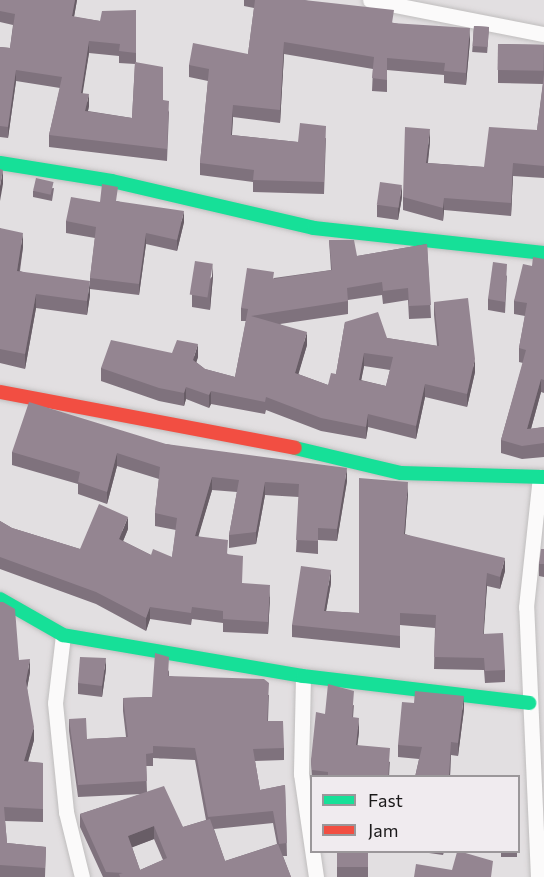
<!DOCTYPE html>
<style>
body{margin:0}
#map{position:relative;width:544px;height:877px;overflow:hidden;background:#e2dfe1;font-family:Commissioner,sans-serif}
div>[style]{position:absolute}
.roads{filter:drop-shadow(0 0 2px #c0bebe) drop-shadow(0 0 2px #c0bebe)}
.street>*{height:15px;margin:-7.5px;padding:0 7.5px;transform-origin:7.5px;border-radius:7.5px;background:#fbfafa}
.fast>*{height:14px;margin:-7px;padding:0 7px;transform-origin:7px;border-radius:7px;background:#16e098}
.jam>*{height:14px;margin:-7px;padding:0 7px;transform-origin:7px;border-radius:7px;background:#f24e42}
.wall>*{inset:0;background:#7f727d;transform-origin:0 0}
.shaded-wall>*{inset:0;background:#685d66}
.building>*{inset:0;background:#948591;transform-origin:0 0}
span{translate:-50% -50%;white-space:nowrap;text-align:center;line-height:1.15;-webkit-text-stroke:6px #f0ebef;paint-order:stroke}
.legend{position:absolute;left:310px;top:775px;width:210px;height:78px;box-sizing:border-box;background:#f0ebef;border:2px solid #9b979a;margin:0;padding:8px 10px;list-style:none;font-size:18px;color:#1b191a}
.legend li{display:flex;align-items:center;gap:12px;height:30px}
.legend b{width:30px;border:2px solid #9b979a}
</style>
<div id="map">
<div class="roads">
<div class="street">
<div style="left:370px;top:0;width:177px;rotate:11.1deg"></div>
<div style="left:63px;top:635px;width:68px;rotate:96.7deg"></div>
<div style="left:55px;top:703px;width:110px;rotate:84.2deg"></div>
<div style="left:66px;top:812px;width:67px;rotate:76.2deg"></div>
<div style="left:303px;top:676px;width:98px;rotate:91.2deg"></div>
<div style="left:301px;top:774px;width:104px;rotate:81.7deg"></div>
<div style="left:538px;top:877px;width:270px;rotate:-92.5deg"></div>
<div style="left:526px;top:607px;width:131px;rotate:-83.9deg"></div>
</div>
<div class="fast">
<div style="left:0;top:163px;width:113px;rotate:9.1deg"></div>
<div style="left:112px;top:181px;width:207px;rotate:13.1deg"></div>
<div style="left:314px;top:228px;width:231px;rotate:6.2deg"></div>
<div style="left:295px;top:448px;width:109px;rotate:13.3deg"></div>
<div style="left:401px;top:473px;width:143px;rotate:1.6deg"></div>
<div style="left:0;top:599px;width:73px;rotate:29.7deg"></div>
<div style="left:63px;top:635px;width:243px;rotate:9.7deg"></div>
<div style="left:303px;top:676px;width:228px;rotate:6.8deg"></div>
</div>
<div class="jam">
<div style="left:0;top:392px;width:300px;rotate:10.7deg"></div>
</div>
</div>
<div class="wall">
<div style="clip-path:polygon(evenodd,0 0,77px 0,74px 17px,100px 21px,136px 10px,136px 62px,163px 100px,169px 112px,167px 161px,49px 147px,49px 135px,60px 88px,16px 81px,8px 138px,0 137px,0 47px,10px 48px,13px 25px,0 22px,0 0,89px 53px,119px 56px,119px 63px,135px 64px,132px 118px,88px 111px,89px 106px,82px 93px,89px 53px)"></div>
<div style="clip-path:polygon(244px 0,304px 0,394px 23px,470px 40px,466px 85px,444px 83px,444px 75px,387px 70px,387px 92px,372px 91px,373px 69px,284px 54px,280px 123px,233px 117px,232px 135px,298px 142px,326px 138px,324px 194px,253px 192px,253px 182px,200px 175px,200px 163px,208px 81px,189px 77px,189px 65px,248px 54px,254px 8px,244px 6px)"></div>
<div style="left:474px;top:26px;width:15px;height:26px;rotate:4deg"></div>
<div style="clip-path:polygon(498px 44px,544px 45px,544px 178px,513px 176px,511px 216px,444px 210px,443px 221px,403px 210px,403px 197px,430px 142px,428px 163px,484px 167px,537px 130px,543px 84px,498px 83px)"></div>
<div style="clip-path:polygon(54px 188px,52px 201px,33px 197px,33px 191px)"></div>
<div style="clip-path:polygon(402px 197px,398px 220px,377px 217px,377px 205px)"></div>
<div style="clip-path:polygon(117px 201px,184px 222px,177px 251px,146px 244px,139px 295px,90px 289px,90px 278px,95px 238px,66px 233px,66px 221px,100px 202px)"></div>
<div style="clip-path:polygon(0 228px,23px 247px,20px 271px,90px 295px,87px 315px,36px 308px,25px 369px,0 363px)"></div>
<div style="clip-path:polygon(evenodd,329px 240px,357px 256px,427px 244px,431px 318px,409px 319px,408px 300px,383px 304px,382px 295px,348px 300px,348px 314px,280px 324px,307px 345px,298px 374px,328px 385px,336px 374px,345px 322px,387px 338px,437px 346px,434px 315px,434px 302px,475px 372px,467px 407px,425px 397px,416px 439px,368px 427px,366px 439px,321px 431px,266px 410px,265px 414px,211px 404px,209px 408px,186px 399px,184px 406px,159px 401px,101px 381px,101px 368px,172px 353px,198px 357px,196px 362px,205px 369px,235px 377px,246px 321px,241px 321px,241px 308px,274px 278px,331px 270px,329px 240px,364px 366px,390px 370px,386px 386px,361px 380px,364px 366px)"></div>
<div style="clip-path:polygon(544px 259px,544px 393px,541px 392px,531px 429px,544px 427px,544px 457px,522px 459px,501px 453px,501px 440px,523px 363px,519px 362px,519px 348px,525px 316px,514px 314px,514px 301px,532px 266px)"></div>
<div style="clip-path:polygon(507px 275px,505px 313px,488px 310px,488px 299px)"></div>
<div style="clip-path:polygon(213px 276px,210px 310px,192px 307px,192px 295px)"></div>
<div style="clip-path:polygon(166px 444px,347px 481px,337px 541px,318px 540px,318px 554px,296px 552px,299px 497px,265px 495px,256px 544px,229px 548px,229px 535px,237px 492px,212px 490px,198px 536px,228px 554px,242px 583px,270px 597px,268px 634px,223px 632px,223px 623px,192px 619px,191px 625px,150px 619px,146px 631px,96px 604px,0 569px,0 521px,12px 528px,80px 549px,128px 529px,123px 541px,151px 555px,172px 557px,176px 530px,155px 526px,155px 513px,159px 479px,117px 466px,107px 504px,78px 494px,78px 484px,12px 465px,12px 452px)"></div>
<div style="clip-path:polygon(408px 494px,405px 534px,505px 571px,500px 589px,487px 586px,483px 634px,505px 670px,505px 682px,485px 683px,484px 670px,434px 669px,435px 628px,400px 625px,400px 648px,292px 637px,292px 625px,331px 583px,326px 611px,359px 613px)"></div>
<div style="clip-path:polygon(544px 549px,544px 577px,539px 576px,539px 564px)"></div>
<div style="clip-path:polygon(0 602px,19px 660px,30px 672px,27px 688px,34px 740px,28px 762px,43px 763px,43px 822px,5px 821px,7px 843px,46px 847px,45px 877px,0 877px)"></div>
<div style="clip-path:polygon(106px 669px,102px 697px,78px 694px,78px 683px)"></div>
<div style="clip-path:polygon(evenodd,169px 670px,169px 676px,269px 695px,268px 721px,284px 748px,284px 760px,255px 761px,260px 790px,285px 785px,287px 856px,283px 856px,291px 877px,103px 877px,80px 827px,80px 814px,142px 794px,78px 797px,69px 731px,69px 719px,87px 739px,126px 737px,123px 711px,123px 698px,152px 697px,169px 670px,153px 758px,195px 760px,206px 820px,183px 827px,147px 792px,146px 766px,153px 766px,153px 758px,169px 670px,273px 823px,277px 844px,225px 861px,214px 829px,273px 823px,169px 670px,154px 839px,163px 860px,140px 870px,132px 847px,154px 839px)"></div>
<div style="clip-path:polygon(354px 705px,353px 718px,359px 732px,357px 745px,390px 762px,389px 777px,312px 777px,312px 778px,311px 760px,325px 714px)"></div>
<div style="clip-path:polygon(464px 709px,458px 756px,451px 755px,450px 777px,415px 777px,419px 759px,398px 757px,398px 745px)"></div>
<div style="clip-path:polygon(330px 852px,368px 852px,368px 877px,337px 877px,337px 852px)"></div>
<div style="clip-path:polygon(422px 852px,444px 852px,443px 855px)"></div>
<div style="left:501px;top:852px;width:16px;height:5px"></div>
</div>
<div class="shaded-wall">
<div style="clip-path:polygon(75px 0,77px 0,72px 28px,72px 16px)"></div>
<div style="clip-path:polygon(470px 28px,470px 40px,466px 85px,466px 73px)"></div>
<div style="clip-path:polygon(89px 41px,89px 53px,81px 104px,81px 93px)"></div>
<div style="clip-path:polygon(284px 42px,284px 54px,280px 123px,280px 110px)"></div>
<div style="clip-path:polygon(16px 70px,16px 81px,8px 138px,8px 127px)"></div>
<div style="clip-path:polygon(89px 94px,89px 106px,85px 123px,85px 111px)"></div>
<div style="clip-path:polygon(233px 105px,233px 117px,231px 147px,231px 135px)"></div>
<div style="clip-path:polygon(430px 129px,430px 142px,426px 175px,426px 163px)"></div>
<div style="clip-path:polygon(513px 163px,513px 176px,511px 216px,511px 203px)"></div>
<div style="clip-path:polygon(3px 170px,3px 184px,0 201px,0 186px)"></div>
<div style="clip-path:polygon(402px 185px,402px 197px,398px 220px,398px 209px)"></div>
<div style="clip-path:polygon(444px 198px,444px 210px,443px 221px,443px 208px)"></div>
<div style="clip-path:polygon(184px 211px,184px 222px,177px 251px,177px 240px)"></div>
<div style="clip-path:polygon(23px 233px,23px 247px,17px 285px,17px 271px)"></div>
<div style="clip-path:polygon(146px 233px,146px 244px,139px 295px,139px 284px)"></div>
<div style="clip-path:polygon(213px 264px,213px 276px,210px 310px,210px 299px)"></div>
<div style="clip-path:polygon(90px 281px,90px 295px,87px 315px,87px 301px)"></div>
<div style="clip-path:polygon(36px 294px,36px 308px,25px 369px,25px 354px)"></div>
<div style="clip-path:polygon(307px 332px,307px 345px,295px 386px,295px 373px)"></div>
<div style="clip-path:polygon(198px 344px,198px 357px,193px 373px,193px 360px)"></div>
<div style="clip-path:polygon(364px 353px,364px 366px,359px 392px,359px 380px)"></div>
<div style="clip-path:polygon(475px 359px,475px 372px,467px 407px,467px 394px)"></div>
<div style="clip-path:polygon(541px 379px,541px 392px,527px 443px,527px 429px)"></div>
<div style="clip-path:polygon(425px 384px,425px 397px,416px 439px,416px 426px)"></div>
<div style="clip-path:polygon(186px 387px,186px 399px,184px 406px,184px 393px)"></div>
<div style="clip-path:polygon(211px 391px,211px 404px,209px 408px,209px 395px)"></div>
<div style="clip-path:polygon(368px 414px,368px 427px,366px 439px,366px 427px)"></div>
<div style="clip-path:polygon(117px 453px,117px 466px,107px 504px,107px 492px)"></div>
<div style="clip-path:polygon(347px 468px,347px 481px,337px 541px,337px 529px)"></div>
<div style="clip-path:polygon(212px 477px,212px 490px,195px 548px,195px 536px)"></div>
<div style="clip-path:polygon(265px 482px,265px 495px,256px 544px,256px 532px)"></div>
<div style="clip-path:polygon(408px 482px,408px 494px,404px 546px,404px 534px)"></div>
<div style="clip-path:polygon(128px 517px,128px 529px,119px 551px,119px 539px)"></div>
<div style="clip-path:polygon(505px 558px,505px 571px,500px 589px,500px 577px)"></div>
<div style="clip-path:polygon(331px 570px,331px 583px,324px 623px,324px 611px)"></div>
<div style="clip-path:polygon(487px 573px,487px 586px,483px 646px,483px 634px)"></div>
<div style="clip-path:polygon(270px 585px,270px 597px,268px 634px,268px 622px)"></div>
<div style="clip-path:polygon(150px 607px,150px 619px,146px 631px,146px 618px)"></div>
<div style="clip-path:polygon(106px 658px,106px 669px,102px 697px,102px 686px)"></div>
<div style="clip-path:polygon(30px 659px,30px 672px,26px 694px,26px 681px)"></div>
<div style="clip-path:polygon(464px 696px,464px 709px,458px 756px,458px 743px)"></div>
<div style="clip-path:polygon(359px 718px,359px 732px,356px 758px,356px 745px)"></div>
<div style="clip-path:polygon(34px 727px,34px 740px,24px 775px,24px 761px)"></div>
<div style="clip-path:polygon(451px 742px,450px 777px,449px 777px)"></div>
<div style="clip-path:polygon(154px 826px,154px 839px,128px 849px,128px 836px)"></div>
</div>
<div class="building">
<div style="clip-path:polygon(0 0,75px 0,72px 16px,100px 21px,102px 11px,136px 10px,136px 53px,119px 51px,120px 44px,89px 41px,81px 93px,89px 94px,85px 111px,132px 118px,135px 62px,163px 67px,163px 100px,169px 101px,167px 149px,49px 135px,62px 77px,16px 70px,8px 127px,0 126px,0 47px,10px 48px,15px 14px,0 11px)"></div>
<div style="clip-path:polygon(255px 0,304px 0,394px 10px,392px 23px,470px 28px,466px 73px,444px 71px,445px 63px,387px 58px,387px 80px,372px 78px,374px 57px,284px 42px,280px 110px,233px 105px,231px 135px,298px 142px,300px 123px,326px 126px,324px 182px,253px 180px,254px 170px,200px 163px,209px 69px,189px 65px,193px 43px,248px 54px)"></div>
<div style="left:474px;top:26px;width:15px;height:20px;rotate:4deg"></div>
<div style="left:498px;top:44px;width:46px;height:26px;rotate:1deg"></div>
<div style="clip-path:polygon(544px 74px,544px 166px,513px 163px,511px 203px,444px 198px,443px 208px,403px 197px,405px 127px,430px 129px,426px 163px,484px 167px,489px 127px,537px 130px)"></div>
<div style="clip-path:polygon(0 169px,3px 170px,0 186px)"></div>
<div style="left:36px;top:178px;width:18px;height:13px;rotate:13deg"></div>
<div style="left:380px;top:182px;width:22px;height:23px;rotate:8deg"></div>
<div style="clip-path:polygon(102px 184px,118px 187px,116px 201px,184px 211px,177px 240px,146px 233px,139px 284px,90px 278px,96px 227px,66px 221px,71px 197px,100px 202px)"></div>
<div style="clip-path:polygon(0 228px,23px 233px,17px 271px,90px 281px,87px 301px,36px 294px,25px 354px,0 349px)"></div>
<div style="clip-path:polygon(evenodd,329px 240px,354px 240px,357px 256px,427px 244px,431px 305px,409px 306px,408px 288px,383px 291px,382px 282px,347px 288px,348px 301px,251px 316px,307px 332px,295px 373px,328px 385px,331px 373px,336px 374px,345px 322px,378px 312px,387px 338px,439px 346px,434px 302px,468px 298px,475px 359px,467px 394px,425px 384px,416px 426px,368px 414px,366px 427px,321px 418px,266px 397px,265px 402px,211px 391px,209px 395px,186px 387px,184px 393px,159px 388px,101px 368px,111px 340px,172px 353px,177px 340px,198px 344px,193px 360px,205px 369px,235px 377px,248px 309px,241px 308px,247px 268px,274px 272px,273px 279px,332px 270px,329px 240px,364px 353px,393px 357px,386px 386px,359px 380px,364px 353px)"></div>
<div style="clip-path:polygon(533px 257px,544px 259px,544px 380px,541px 379px,527px 429px,544px 427px,544px 443px,522px 446px,501px 440px,526px 350px,519px 348px,527px 303px,514px 301px,523px 264px,532px 266px)"></div>
<div style="left:195px;top:261px;width:18px;height:34px;rotate:9deg"></div>
<div style="clip-path:polygon(493px 262px,507px 264px,505px 302px,488px 299px)"></div>
<div style="clip-path:polygon(29px 402px,166px 444px,347px 468px,337px 529px,318px 528px,318px 541px,296px 540px,299px 484px,265px 482px,256px 532px,229px 535px,239px 480px,212px 477px,195px 536px,228px 540px,227px 554px,243px 556px,242px 583px,270px 585px,268px 622px,223px 619px,223px 611px,192px 607px,191px 613px,150px 607px,146px 618px,96px 592px,0 557px,0 521px,12px 528px,80px 549px,99px 504px,128px 517px,119px 539px,151px 555px,153px 549px,172px 557px,177px 518px,155px 513px,160px 467px,117px 453px,107px 492px,78px 482px,80px 472px,12px 452px)"></div>
<div style="clip-path:polygon(359px 478px,408px 482px,404px 534px,505px 558px,500px 577px,487px 573px,483px 634px,503px 633px,505px 670px,485px 671px,484px 658px,434px 657px,436px 615px,400px 613px,400px 636px,292px 625px,301px 566px,331px 570px,324px 611px,359px 613px)"></div>
<div style="clip-path:polygon(541px 549px,544px 549px,544px 564px,539px 564px)"></div>
<div style="clip-path:polygon(0 602px,3px 602px,15px 609px,19px 660px,30px 659px,26px 681px,34px 727px,24px 761px,43px 763px,43px 809px,4px 807px,7px 843px,46px 847px,45px 868px,0 865px)"></div>
<div style="clip-path:polygon(155px 653px,169px 657px,168px 676px,264px 679px,269px 683px,267px 721px,283px 721px,284px 748px,253px 749px,260px 790px,285px 785px,287px 843px,279px 844px,273px 811px,208px 817px,195px 748px,153px 746px,153px 753px,146px 754px,147px 781px,78px 785px,69px 719px,86px 718px,87px 739px,128px 737px,123px 698px,152px 697px)"></div>
<div style="clip-path:polygon(80px 657px,106px 658px,102px 686px,78px 683px)"></div>
<div style="clip-path:polygon(328px 684px,354px 691px,352px 717px,359px 718px,356px 745px,390px 748px,388px 777px,328px 777px,328px 772px,312px 770px,311px 760px,316px 712px,325px 714px)"></div>
<div style="clip-path:polygon(415px 691px,464px 696px,458px 743px,451px 742px,449px 777px,415px 777px,422px 747px,398px 745px,402px 702px,414px 703px)"></div>
<div style="clip-path:polygon(evenodd,164px 786px,183px 827px,210px 819px,225px 861px,278px 844px,291px 877px,120px 877px,119px 874px,123px 873px,106px 872px,80px 814px,164px 786px,154px 826px,167px 858px,140px 870px,128px 836px,154px 826px)"></div>
<div style="left:337px;top:852px;width:31px;height:15px"></div>
<div style="clip-path:polygon(457px 852px,462px 852px,493px 861px,491px 877px,414px 877px,416px 864px,452px 870px)"></div>
</div>
<ul class="legend">
<li><b style="height:8px;background:#16e098"></b>Fast</li>
<li><b style="height:8px;background:#f24e42"></b>Jam</li>
</ul>
</div>
